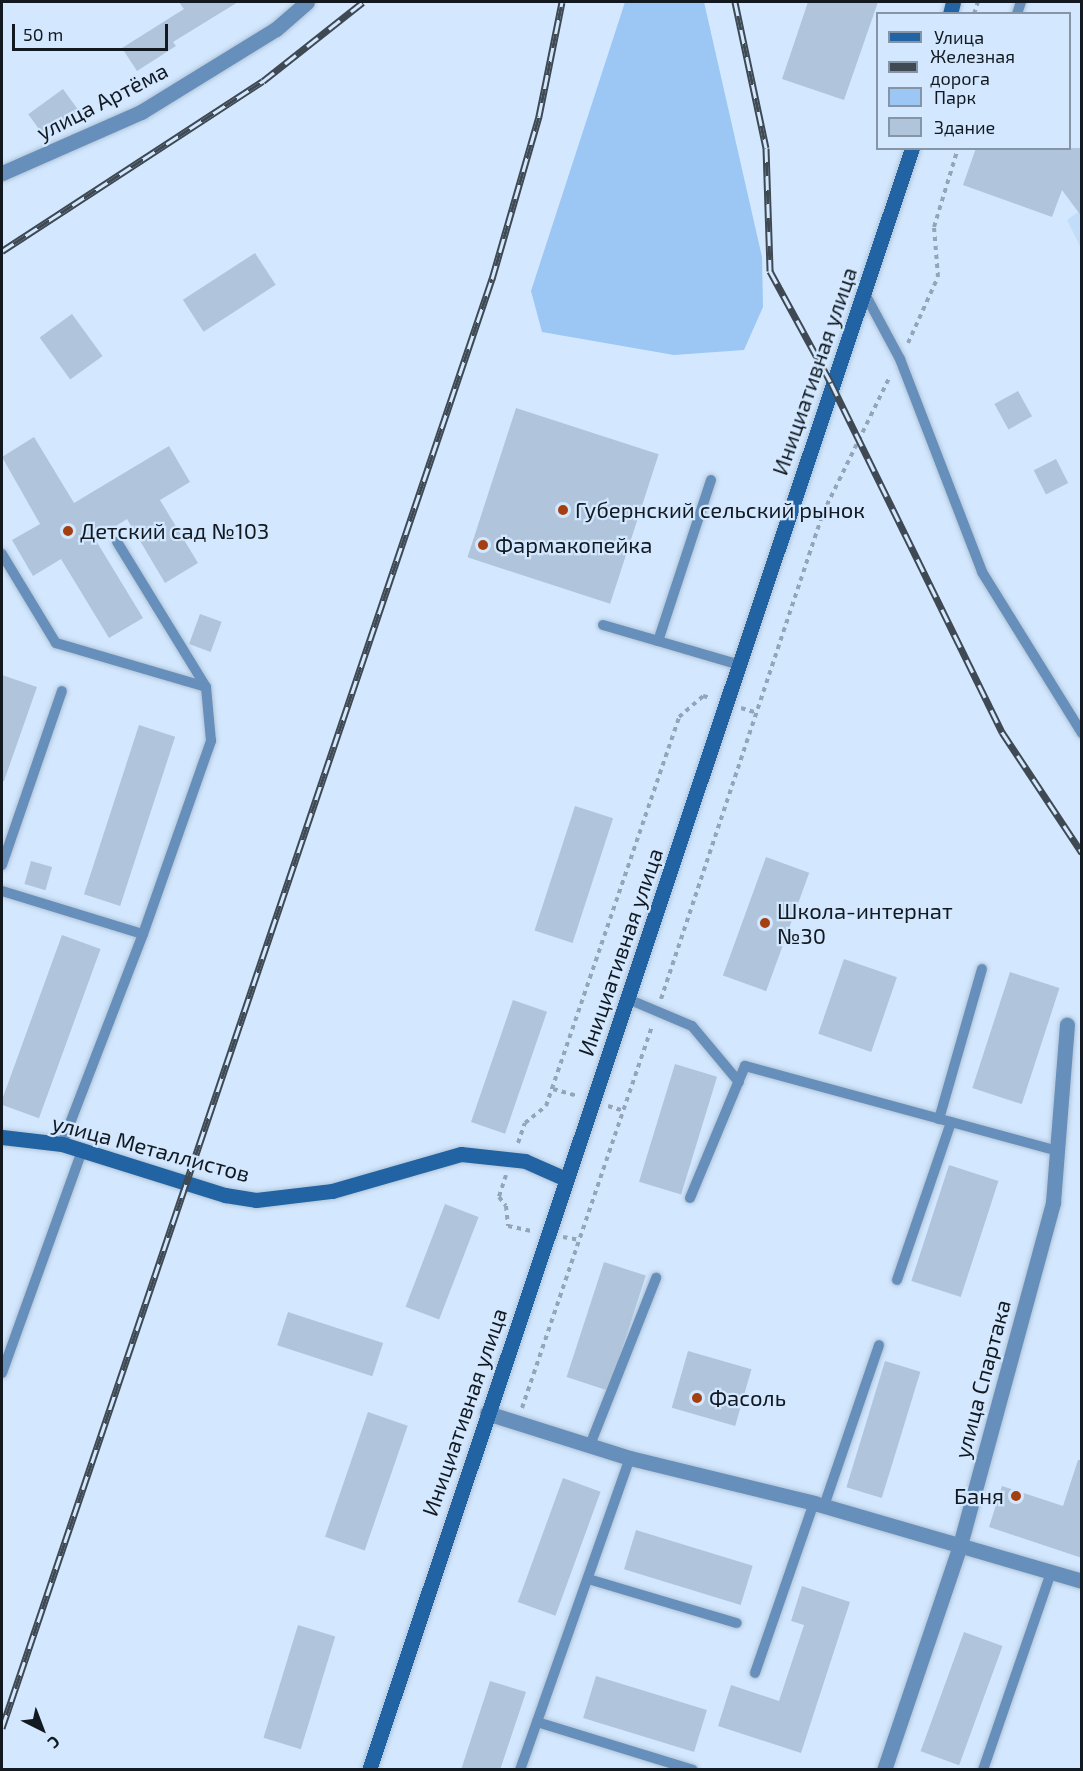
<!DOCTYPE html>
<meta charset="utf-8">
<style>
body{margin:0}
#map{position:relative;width:1083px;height:1771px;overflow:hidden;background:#d3e8ff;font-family:"Exo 2",sans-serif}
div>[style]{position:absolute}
.built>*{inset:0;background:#c2ddf9}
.green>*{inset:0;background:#9cc6f4}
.building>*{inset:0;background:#b0c5db;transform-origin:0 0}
.path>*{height:4px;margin-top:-2px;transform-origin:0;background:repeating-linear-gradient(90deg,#94a5b7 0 4.5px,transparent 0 9px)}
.roads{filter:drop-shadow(0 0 2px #b0c3d7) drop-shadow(0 0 2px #b0c3d7)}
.lane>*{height:10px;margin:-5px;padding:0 5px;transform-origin:5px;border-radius:5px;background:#678fbb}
.street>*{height:15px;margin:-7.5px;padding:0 7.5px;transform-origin:7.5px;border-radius:7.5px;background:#678fbb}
.secondary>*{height:15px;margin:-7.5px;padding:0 7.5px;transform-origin:7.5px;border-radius:7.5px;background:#2264a3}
.rail>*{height:7px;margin-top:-3.5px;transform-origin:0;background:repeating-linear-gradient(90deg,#d3e8ff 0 14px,#3e4954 0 28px);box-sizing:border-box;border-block:2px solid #3e4954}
.dots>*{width:16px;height:16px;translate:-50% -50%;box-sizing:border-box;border:3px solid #d3e8ff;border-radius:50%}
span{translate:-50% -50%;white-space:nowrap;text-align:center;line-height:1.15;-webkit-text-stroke:4.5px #d3e8ff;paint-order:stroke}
.street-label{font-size:22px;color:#121921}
.poi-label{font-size:22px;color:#121921}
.left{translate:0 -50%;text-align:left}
.right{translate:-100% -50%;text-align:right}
.frame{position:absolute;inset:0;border:3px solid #121921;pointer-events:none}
.legend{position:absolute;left:876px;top:12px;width:195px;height:138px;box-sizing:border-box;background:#d3e8ff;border:2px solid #8695a6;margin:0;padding:8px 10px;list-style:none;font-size:18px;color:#121921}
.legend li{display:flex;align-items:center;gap:12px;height:30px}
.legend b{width:30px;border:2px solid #8695a6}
.north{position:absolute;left:12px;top:1699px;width:60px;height:60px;-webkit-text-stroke:4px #d3e8ff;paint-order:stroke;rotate:138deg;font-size:16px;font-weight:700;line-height:24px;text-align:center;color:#121921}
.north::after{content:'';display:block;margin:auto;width:21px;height:27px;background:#121921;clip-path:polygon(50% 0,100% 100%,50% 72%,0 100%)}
.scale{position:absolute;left:12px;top:24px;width:156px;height:27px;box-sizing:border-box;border:3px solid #121921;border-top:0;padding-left:8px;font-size:18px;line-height:21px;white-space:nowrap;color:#121921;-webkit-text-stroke:4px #d3e8ff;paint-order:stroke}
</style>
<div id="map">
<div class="built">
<div style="clip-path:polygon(1081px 210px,1081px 248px,1067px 220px)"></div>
</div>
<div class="green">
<div style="clip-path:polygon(625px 2px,704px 2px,762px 257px,763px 307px,744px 350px,674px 355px,542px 332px,531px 291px)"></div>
</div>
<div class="building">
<div style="clip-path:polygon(179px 2px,238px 2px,173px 42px,176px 46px,137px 71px,122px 48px,184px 9px)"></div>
<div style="clip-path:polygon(808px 2px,878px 2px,844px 100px,782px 79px)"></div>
<div style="left:63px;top:89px;width:26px;height:43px;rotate:54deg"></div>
<div style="clip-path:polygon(976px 148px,1082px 148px,1082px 217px,1062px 190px,1052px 217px,963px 185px)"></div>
<div style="left:255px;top:253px;width:38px;height:86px;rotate:57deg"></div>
<div style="left:72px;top:314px;width:52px;height:40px;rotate:54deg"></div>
<div style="left:1018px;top:391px;width:29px;height:27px;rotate:61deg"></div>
<div style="left:516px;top:408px;width:150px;height:157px;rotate:18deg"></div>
<div style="clip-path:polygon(34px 437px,74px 503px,169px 446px,190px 482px,160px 500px,198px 563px,165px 583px,127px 519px,95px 539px,143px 618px,109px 638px,61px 559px,33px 576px,12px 540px,40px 524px,2px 457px)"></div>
<div style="left:1056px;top:459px;width:27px;height:25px;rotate:63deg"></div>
<div style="left:200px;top:614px;width:23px;height:32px;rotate:20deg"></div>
<div style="clip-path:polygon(2px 675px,37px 687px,4px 781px,2px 781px)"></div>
<div style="left:139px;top:725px;width:38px;height:178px;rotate:18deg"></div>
<div style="left:575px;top:806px;width:40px;height:131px;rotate:18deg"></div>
<div style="left:766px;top:857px;width:46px;height:126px;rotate:20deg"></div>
<div style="left:31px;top:861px;width:22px;height:24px;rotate:16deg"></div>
<div style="left:62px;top:935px;width:41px;height:180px;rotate:20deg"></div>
<div style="left:844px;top:959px;width:56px;height:79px;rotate:19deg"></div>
<div style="left:1010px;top:972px;width:52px;height:122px;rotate:18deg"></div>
<div style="left:513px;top:1000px;width:36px;height:129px;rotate:19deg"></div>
<div style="left:675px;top:1064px;width:44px;height:123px;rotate:17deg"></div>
<div style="left:949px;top:1165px;width:52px;height:122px;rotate:18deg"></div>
<div style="left:445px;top:1204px;width:36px;height:110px;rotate:21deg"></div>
<div style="left:604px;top:1262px;width:44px;height:121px;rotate:18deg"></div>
<div style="left:288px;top:1312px;width:100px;height:35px;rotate:18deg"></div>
<div style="left:688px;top:1351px;width:66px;height:59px;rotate:16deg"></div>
<div style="left:885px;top:1361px;width:37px;height:132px;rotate:17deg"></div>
<div style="left:368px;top:1412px;width:42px;height:132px;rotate:19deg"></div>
<div style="clip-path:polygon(1078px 1460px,1082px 1460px,1082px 1558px,989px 1527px,1002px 1486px,1063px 1506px)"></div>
<div style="left:563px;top:1478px;width:40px;height:132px;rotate:20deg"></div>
<div style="left:636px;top:1530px;width:122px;height:41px;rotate:17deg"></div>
<div style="clip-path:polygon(802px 1586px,850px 1602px,801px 1753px,718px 1726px,731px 1685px,779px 1701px,804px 1625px,791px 1621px)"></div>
<div style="left:298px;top:1625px;width:39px;height:118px;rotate:17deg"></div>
<div style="left:964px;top:1632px;width:41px;height:127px;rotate:20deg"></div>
<div style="left:596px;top:1676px;width:116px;height:44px;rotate:17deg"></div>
<div style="clip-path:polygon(490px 1681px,526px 1692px,500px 1770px,461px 1770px)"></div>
</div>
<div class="path">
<div style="left:974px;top:14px;width:13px;rotate:-72deg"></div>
<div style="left:908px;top:343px;width:72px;rotate:-65.6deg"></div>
<div style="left:938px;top:277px;width:50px;rotate:-94.6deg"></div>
<div style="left:934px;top:227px;width:83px;rotate:-73.1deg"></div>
<div style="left:741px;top:708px;width:17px;rotate:17deg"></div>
<div style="left:661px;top:999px;width:512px;rotate:-71.57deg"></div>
<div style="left:823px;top:513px;width:153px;rotate:-63.9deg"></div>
<div style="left:553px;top:1089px;width:26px;rotate:16deg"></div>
<div style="left:608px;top:1106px;width:17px;rotate:17deg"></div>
<div style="left:518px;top:1143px;width:21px;rotate:-71deg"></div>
<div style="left:525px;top:1123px;width:27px;rotate:-39deg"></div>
<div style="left:546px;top:1106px;width:411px;rotate:-71.1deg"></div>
<div style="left:679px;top:717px;width:32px;rotate:-41deg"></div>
<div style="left:703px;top:696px;width:8px;rotate:14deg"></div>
<div style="left:506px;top:1175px;width:23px;rotate:108deg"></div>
<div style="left:499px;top:1197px;width:11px;rotate:52deg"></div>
<div style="left:506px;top:1206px;width:20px;rotate:84deg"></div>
<div style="left:508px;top:1226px;width:25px;rotate:12deg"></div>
<div style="left:563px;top:1237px;width:17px;rotate:10deg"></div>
<div style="left:522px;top:1408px;width:404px;rotate:-71.2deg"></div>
</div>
<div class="roads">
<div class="lane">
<div style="left:1017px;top:14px;width:13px;rotate:-72deg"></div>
<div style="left:865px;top:294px;width:74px;rotate:61.7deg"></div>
<div style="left:900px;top:359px;width:228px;rotate:68.9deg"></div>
<div style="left:982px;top:572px;width:190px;rotate:58.2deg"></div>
<div style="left:711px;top:480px;width:169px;rotate:108.2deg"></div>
<div style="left:658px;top:641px;width:85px;rotate:16.3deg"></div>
<div style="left:2px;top:554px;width:104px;rotate:58.8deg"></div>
<div style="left:56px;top:643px;width:156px;rotate:16.3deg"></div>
<div style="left:603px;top:625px;width:57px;rotate:16.2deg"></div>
<div style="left:2px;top:865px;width:184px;rotate:-71deg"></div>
<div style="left:2px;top:891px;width:147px;rotate:17deg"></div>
<div style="left:628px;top:999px;width:69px;rotate:22.9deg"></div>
<div style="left:692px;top:1026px;width:73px;rotate:50deg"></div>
<div style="left:939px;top:1119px;width:156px;rotate:-74deg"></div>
<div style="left:62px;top:1144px;width:225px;rotate:-68.9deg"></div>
<div style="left:143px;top:934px;width:205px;rotate:-70.6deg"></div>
<div style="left:211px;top:741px;width:54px;rotate:-95.3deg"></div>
<div style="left:206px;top:687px;width:170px;rotate:-121.5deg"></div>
<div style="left:690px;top:1198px;width:143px;rotate:-67.4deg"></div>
<div style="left:745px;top:1066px;width:323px;rotate:15.2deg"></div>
<div style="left:897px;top:1280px;width:167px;rotate:-71.1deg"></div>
<div style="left:2px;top:1373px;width:236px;rotate:-70.2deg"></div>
<div style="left:590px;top:1445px;width:180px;rotate:-68.4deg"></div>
<div style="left:824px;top:1506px;width:170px;rotate:-71.1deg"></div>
<div style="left:588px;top:1579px;width:155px;rotate:16.5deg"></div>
<div style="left:755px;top:1673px;width:180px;rotate:-70.9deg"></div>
<div style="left:537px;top:1722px;width:163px;rotate:17.1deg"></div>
<div style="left:520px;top:1770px;width:331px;rotate:-70.6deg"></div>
<div style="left:983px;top:1770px;width:208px;rotate:-71deg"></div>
</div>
<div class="street">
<div style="left:2px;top:173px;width:152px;rotate:-23.7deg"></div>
<div style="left:141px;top:112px;width:158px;rotate:-31.6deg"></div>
<div style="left:276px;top:29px;width:41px;rotate:-41.1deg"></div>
<div style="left:487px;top:1413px;width:150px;rotate:17.5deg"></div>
<div style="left:630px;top:1458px;width:189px;rotate:13.7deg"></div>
<div style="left:814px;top:1503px;width:279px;rotate:16.2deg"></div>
<div style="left:884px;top:1770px;width:237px;rotate:-71.3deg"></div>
<div style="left:960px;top:1545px;width:355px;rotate:-74.8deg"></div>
<div style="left:1053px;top:1202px;width:178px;rotate:-85.5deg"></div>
</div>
<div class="secondary">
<div style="left:950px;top:14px;width:12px;rotate:-76deg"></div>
<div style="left:2px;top:1137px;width:60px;rotate:6.7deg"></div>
<div style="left:62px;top:1144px;width:171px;rotate:17.4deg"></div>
<div style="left:225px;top:1195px;width:31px;rotate:9deg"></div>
<div style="left:256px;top:1200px;width:77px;rotate:-6.8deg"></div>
<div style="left:332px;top:1191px;width:134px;rotate:-16deg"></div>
<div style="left:461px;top:1154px;width:64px;rotate:6.2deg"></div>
<div style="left:525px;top:1161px;width:45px;rotate:23.7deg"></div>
<div style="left:369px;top:1770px;width:1710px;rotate:-71.49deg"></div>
</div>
</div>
<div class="rail">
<div style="left:735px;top:2px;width:149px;rotate:78deg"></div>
<div style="left:766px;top:148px;width:123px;rotate:88.1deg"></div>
<div style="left:770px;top:271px;width:128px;rotate:61.4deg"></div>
<div style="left:831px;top:383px;width:389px;rotate:63.9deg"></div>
<div style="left:1002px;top:732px;width:145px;rotate:56.5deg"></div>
<div style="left:2px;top:251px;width:311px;rotate:-33.1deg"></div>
<div style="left:263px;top:81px;width:127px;rotate:-38.3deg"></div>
<div style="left:2px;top:1728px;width:1530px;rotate:-71.32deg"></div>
<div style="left:492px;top:279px;width:170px;rotate:-73.9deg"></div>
<div style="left:539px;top:116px;width:116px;rotate:-78.6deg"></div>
</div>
<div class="dots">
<div style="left:563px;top:510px;background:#a43f11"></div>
<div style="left:68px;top:531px;background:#a43f11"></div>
<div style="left:483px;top:545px;background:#a43f11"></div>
<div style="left:765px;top:923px;background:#a43f11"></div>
<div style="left:697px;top:1398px;background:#a43f11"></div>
<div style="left:1016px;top:1496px;background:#a43f11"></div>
</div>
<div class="street-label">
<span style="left:102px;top:101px;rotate:-27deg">улица Артёма</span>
<span style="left:814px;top:371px;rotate:-71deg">Инициативная улица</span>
<span style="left:620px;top:952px;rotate:-71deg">Инициативная улица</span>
<span style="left:151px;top:1148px;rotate:15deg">улица Металлистов</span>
<span style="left:982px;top:1379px;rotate:-75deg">улица Спартака</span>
<span style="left:464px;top:1412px;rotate:-71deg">Инициативная улица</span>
</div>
<div class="poi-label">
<span class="left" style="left:575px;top:510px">Губернский сельский рынок</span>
<span class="left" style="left:80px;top:531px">Детский сад №103</span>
<span class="left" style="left:495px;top:545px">Фармакопейка</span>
<span class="left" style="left:777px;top:923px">Школа-интернат<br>№30</span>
<span class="left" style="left:709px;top:1398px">Фасоль</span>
<span class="right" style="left:1004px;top:1496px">Баня</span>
</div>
<div class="frame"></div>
<ul class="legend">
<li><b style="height:8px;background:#2264a3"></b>Улица</li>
<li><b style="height:8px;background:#3e4954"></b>Железная дорога</li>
<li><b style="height:16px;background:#9cc6f4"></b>Парк</li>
<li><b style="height:16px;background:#b0c5db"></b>Здание</li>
</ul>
<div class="north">С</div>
<div class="scale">50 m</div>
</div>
